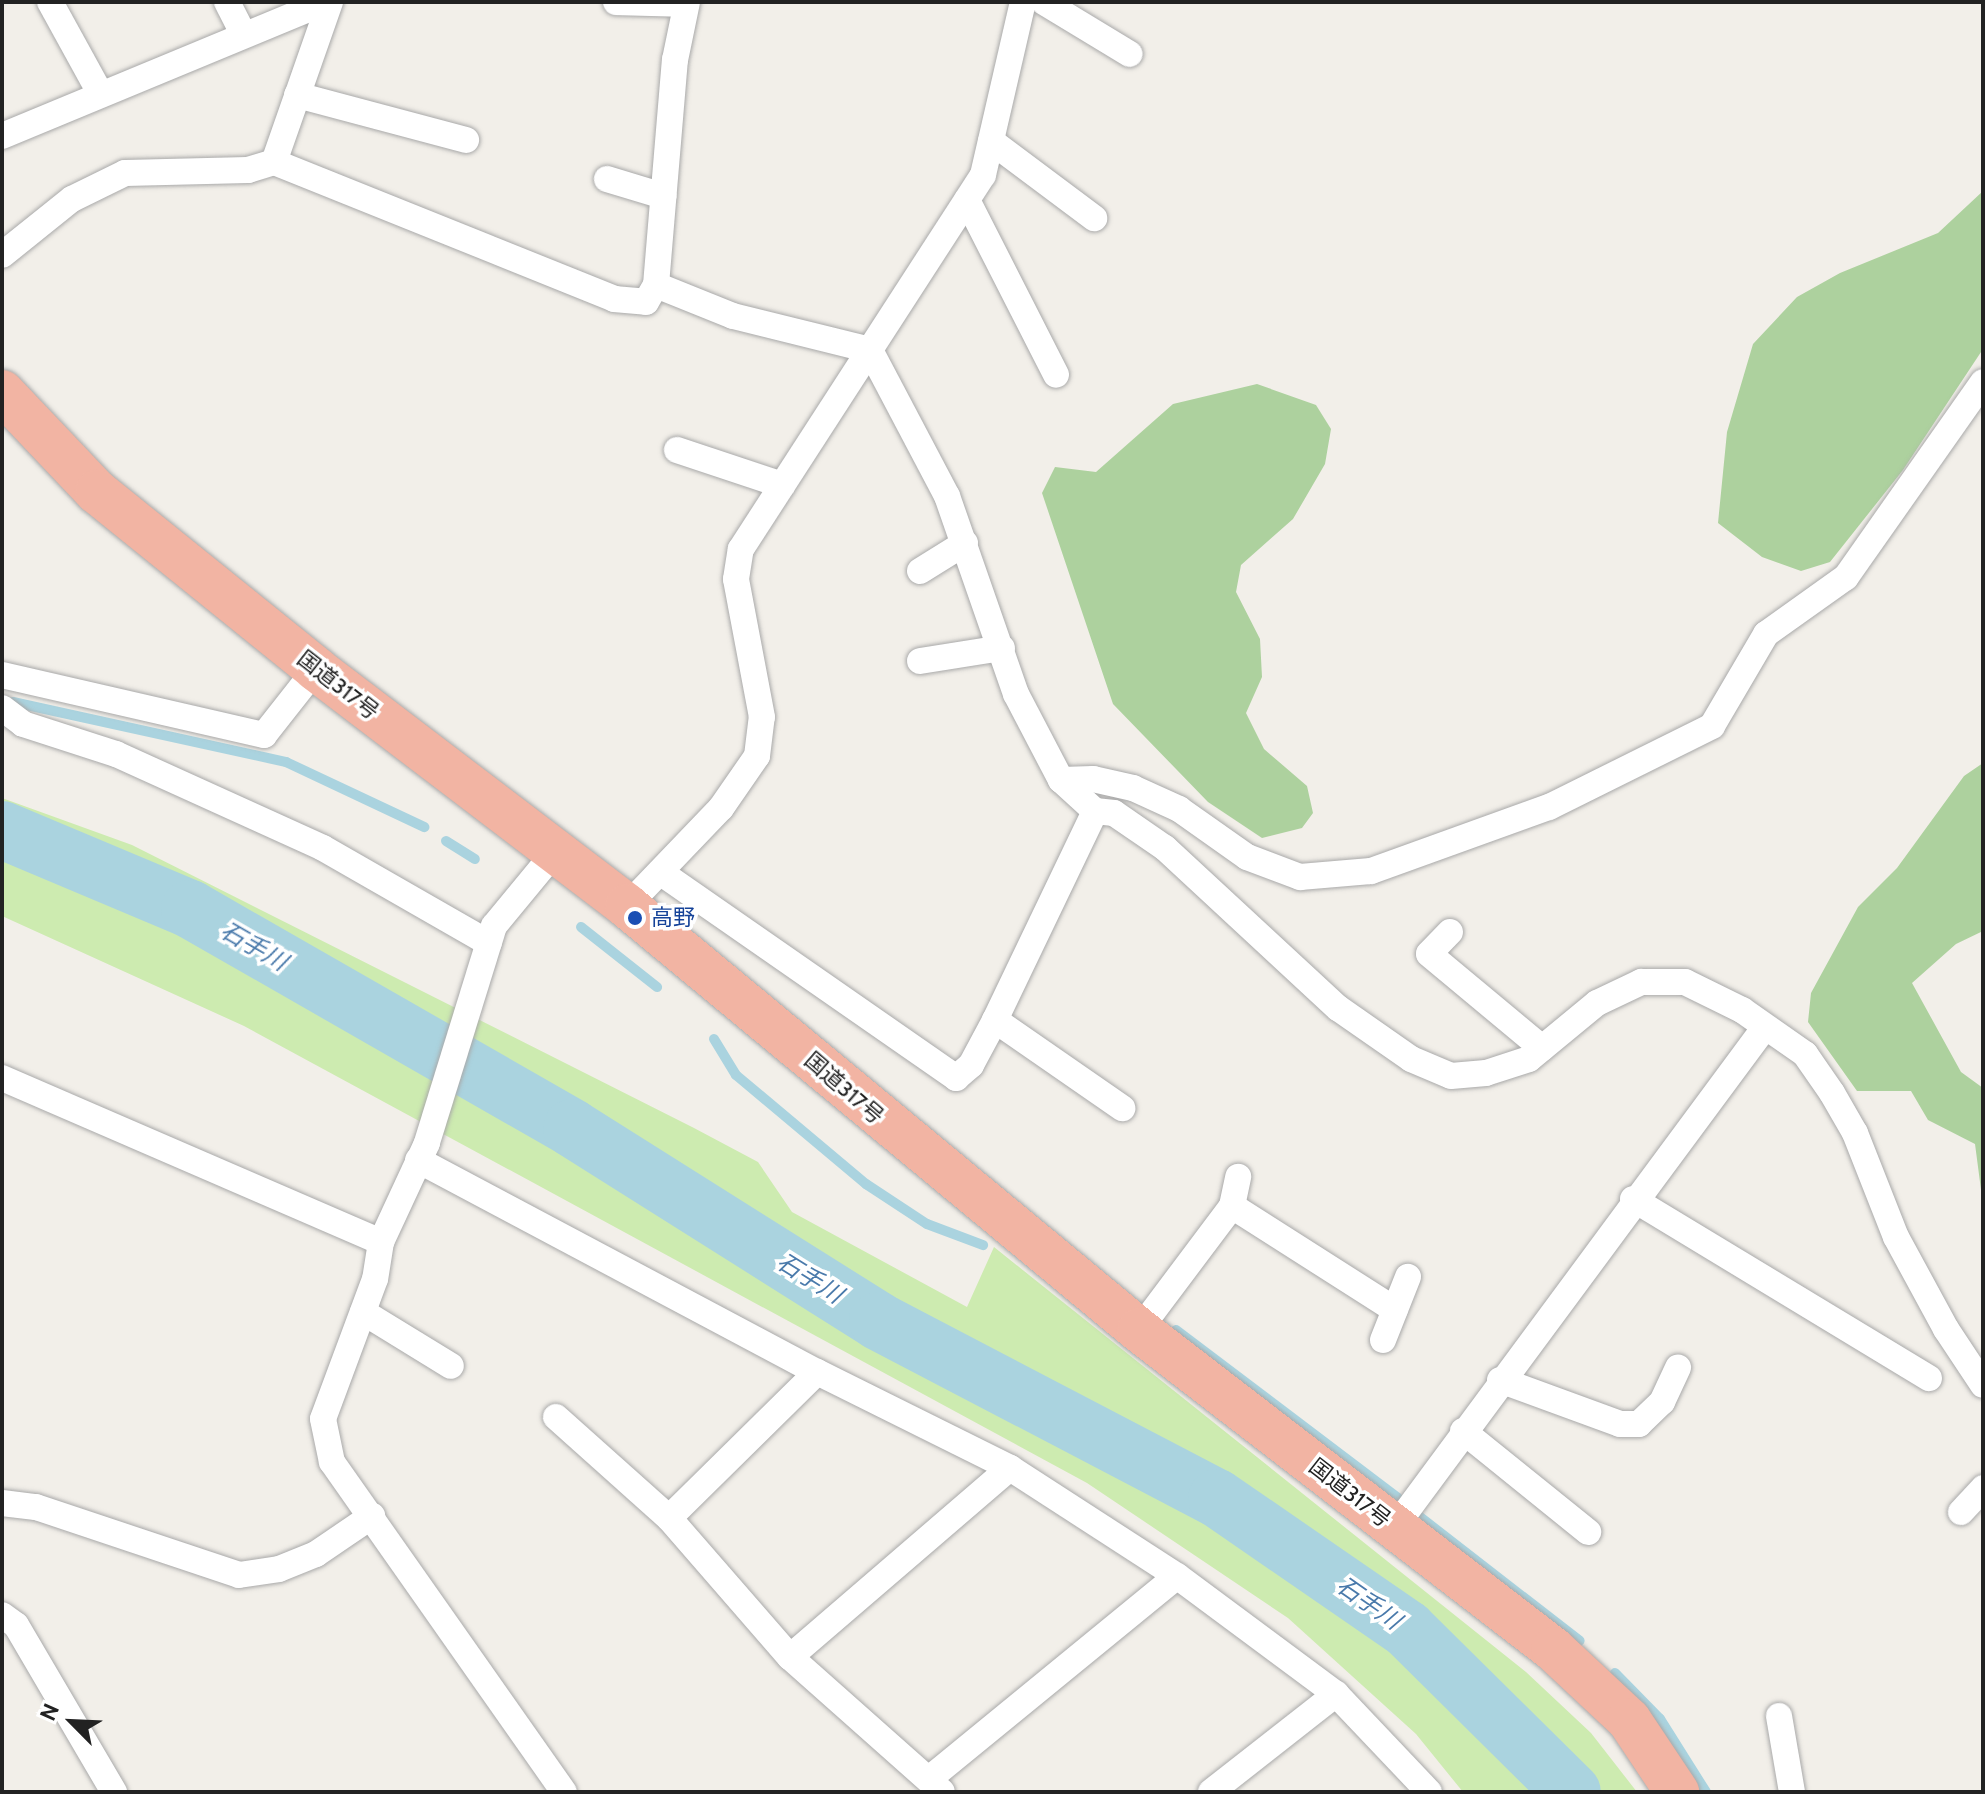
<!DOCTYPE html>
<meta charset="utf-8">
<style>
body{margin:0}
#map{position:relative;width:1985px;height:1794px;overflow:hidden;background:#f2efe9;font-family:Cabin,"Noto Sans JP",sans-serif}
div>[style]{position:absolute}
.grass>*{inset:0;background:#cdebb0}
.forest>*{inset:0;background:#add19e}
.stream>*{height:10px;margin:-5px;padding:0 5px;transform-origin:5px;border-radius:5px;background:#aad3df}
.river>*{height:58px;margin:-29px;padding:0 29px;transform-origin:29px;border-radius:29px;background:#aad3df}
.roads{filter:drop-shadow(0 0 2px #a9a9a9) drop-shadow(0 0 2px #a9a9a9)}
.minor>*{height:26px;margin:-13px;padding:0 13px;transform-origin:13px;border-radius:13px;background:#fff}
.trunk>*{height:44px;margin:-22px;padding:0 22px;transform-origin:22px;border-radius:22px;background:#f2b4a3}
.dots>*{width:22px;height:22px;translate:-50% -50%;box-sizing:border-box;border:4px solid #fff;border-radius:50%}
span{translate:-50% -50%;white-space:nowrap;text-align:center;line-height:1.15;-webkit-text-stroke:7px #fff;paint-order:stroke}
.street-label{font-size:22px;color:#222}
.transit-label{font-size:22px;color:#164399}
.left{translate:0 -50%;text-align:left}
.water-label{font-size:24px;color:#4a7aab;font-style:italic}
.frame{position:absolute;inset:0;border:4px solid #222;pointer-events:none}
.north{position:absolute;left:32px;top:1682px;width:80px;height:80px;-webkit-text-stroke:6px #fff;paint-order:stroke;rotate:294deg;font-size:22px;font-weight:700;line-height:32px;text-align:center;color:#222}
.north::after{content:'';display:block;margin:auto;width:28px;height:36px;background:#222;clip-path:polygon(50% 0,100% 100%,50% 72%,0 100%)}
</style>
<div id="map">
<div class="grass">
<div style="clip-path:polygon(2px 798px,132px 845px,694px 1128px,758px 1162px,792px 1212px,967px 1307px,994px 1247px,1526px 1672px,1591px 1733px,1637px 1792px,1463px 1792px,1416px 1734px,1288px 1618px,1087px 1483px,244px 1026px,2px 916px)"></div>
</div>
<div class="forest">
<div style="clip-path:polygon(1983px 191px,1983px 349px,1903px 470px,1830px 562px,1801px 571px,1762px 557px,1718px 523px,1727px 432px,1753px 344px,1797px 297px,1840px 273px,1938px 233px)"></div>
<div style="clip-path:polygon(1257px 384px,1316px 405px,1331px 429px,1325px 464px,1293px 519px,1241px 565px,1236px 592px,1260px 639px,1262px 677px,1246px 713px,1264px 749px,1307px 786px,1313px 813px,1302px 828px,1262px 838px,1208px 802px,1113px 704px,1042px 493px,1055px 467px,1096px 472px,1173px 404px)"></div>
<div style="clip-path:polygon(1983px 763px,1983px 931px,1956px 944px,1912px 983px,1961px 1072px,1983px 1088px,1983px 1205px,1975px 1144px,1928px 1120px,1911px 1091px,1857px 1091px,1808px 1022px,1811px 993px,1858px 907px,1897px 868px,1964px 776px)"></div>
</div>
<div class="stream">
<div style="left:13px;top:702px;width:280px;rotate:12.4deg"></div>
<div style="left:286px;top:762px;width:153px;rotate:25.2deg"></div>
<div style="left:446px;top:841px;width:34px;rotate:32deg"></div>
<div style="left:581px;top:927px;width:97px;rotate:38.3deg"></div>
<div style="left:714px;top:1039px;width:42px;rotate:58.6deg"></div>
<div style="left:736px;top:1075px;width:170px;rotate:40deg"></div>
<div style="left:866px;top:1184px;width:73px;rotate:33.3deg"></div>
<div style="left:927px;top:1224px;width:60px;rotate:20.6deg"></div>
<div style="left:1176px;top:1330px;width:278px;rotate:37.1deg"></div>
<div style="left:1420px;top:1517px;width:202px;rotate:37.8deg"></div>
<div style="left:1615px;top:1673px;width:64px;rotate:45.6deg"></div>
<div style="left:1660px;top:1719px;width:86px;rotate:57.8deg"></div>
</div>
<div class="river">
<div style="left:2px;top:830px;width:204px;rotate:22.8deg"></div>
<div style="left:190px;top:909px;width:440px;rotate:29.8deg"></div>
<div style="left:572px;top:1128px;width:362px;rotate:32.2deg"></div>
<div style="left:878px;top:1321px;width:382px;rotate:27.6deg"></div>
<div style="left:1217px;top:1498px;width:231px;rotate:34.6deg"></div>
<div style="left:1407px;top:1629px;width:232px;rotate:44.7deg"></div>
</div>
<div class="roads">
<div class="minor">
<div style="left:50px;top:2px;width:104px;rotate:61.2deg"></div>
<div style="left:227px;top:2px;width:35px;rotate:63deg"></div>
<div style="left:616px;top:2px;width:70px;rotate:1.6deg"></div>
<div style="left:1044px;top:2px;width:100px;rotate:31.2deg"></div>
<div style="left:297px;top:95px;width:175px;rotate:14.9deg"></div>
<div style="left:2px;top:136px;width:350px;rotate:-22.5deg"></div>
<div style="left:991px;top:141px;width:129px;rotate:36.8deg"></div>
<div style="left:274px;top:162px;width:170px;rotate:-70.7deg"></div>
<div style="left:607px;top:179px;width:59px;rotate:16.9deg"></div>
<div style="left:967px;top:200px;width:196px;rotate:63deg"></div>
<div style="left:2px;top:255px;width:90px;rotate:-38.7deg"></div>
<div style="left:72px;top:199px;width:59px;rotate:-26.1deg"></div>
<div style="left:125px;top:173px;width:123px;rotate:-1.4deg"></div>
<div style="left:248px;top:170px;width:27px;rotate:-17deg"></div>
<div style="left:274px;top:162px;width:367px;rotate:21.9deg"></div>
<div style="left:614px;top:299px;width:32px;rotate:5deg"></div>
<div style="left:646px;top:302px;width:20px;rotate:-60deg"></div>
<div style="left:656px;top:285px;width:83px;rotate:21.9deg"></div>
<div style="left:733px;top:316px;width:141px;rotate:13.9deg"></div>
<div style="left:870px;top:350px;width:165px;rotate:62.2deg"></div>
<div style="left:947px;top:496px;width:210px;rotate:70.8deg"></div>
<div style="left:1016px;top:694px;width:97px;rotate:62.4deg"></div>
<div style="left:1061px;top:780px;width:46px;rotate:42.4deg"></div>
<div style="left:1095px;top:811px;width:19px;rotate:6deg"></div>
<div style="left:1114px;top:813px;width:62px;rotate:34.5deg"></div>
<div style="left:1165px;top:848px;width:236px;rotate:42.8deg"></div>
<div style="left:1338px;top:1008px;width:89px;rotate:34.9deg"></div>
<div style="left:1411px;top:1059px;width:43px;rotate:23deg"></div>
<div style="left:1451px;top:1076px;width:35px;rotate:-5deg"></div>
<div style="left:1486px;top:1073px;width:45px;rotate:-18deg"></div>
<div style="left:1529px;top:1059px;width:88px;rotate:-39.5deg"></div>
<div style="left:1597px;top:1003px;width:49px;rotate:-25.5deg"></div>
<div style="left:1641px;top:982px;width:44px"></div>
<div style="left:1685px;top:982px;width:64px;rotate:26.2deg"></div>
<div style="left:1742px;top:1010px;width:77px;rotate:34.9deg"></div>
<div style="left:1805px;top:1054px;width:47px;rotate:55.3deg"></div>
<div style="left:1832px;top:1093px;width:46px;rotate:60.1deg"></div>
<div style="left:1855px;top:1133px;width:112px;rotate:68.5deg"></div>
<div style="left:1896px;top:1237px;width:105px;rotate:61.5deg"></div>
<div style="left:1946px;top:1329px;width:67px;rotate:56.5deg"></div>
<div style="left:656px;top:285px;width:226px;rotate:-85.2deg"></div>
<div style="left:675px;top:60px;width:59px;rotate:-78.3deg"></div>
<div style="left:677px;top:450px;width:111px;rotate:18.4deg"></div>
<div style="left:920px;top:571px;width:53px;rotate:-31.9deg"></div>
<div style="left:920px;top:661px;width:83px;rotate:-9deg"></div>
<div style="left:2px;top:675px;width:269px;rotate:12.9deg"></div>
<div style="left:264px;top:735px;width:84px;rotate:-51.8deg"></div>
<div style="left:2px;top:708px;width:26px;rotate:37deg"></div>
<div style="left:23px;top:724px;width:98px;rotate:17.9deg"></div>
<div style="left:116px;top:754px;width:227px;rotate:24.4deg"></div>
<div style="left:323px;top:848px;width:191px;rotate:29.8deg"></div>
<div style="left:1061px;top:780px;width:32px;rotate:-2deg"></div>
<div style="left:1093px;top:779px;width:41px;rotate:12.7deg"></div>
<div style="left:1133px;top:788px;width:51px;rotate:24.5deg"></div>
<div style="left:1179px;top:809px;width:83px;rotate:35.2deg"></div>
<div style="left:1247px;top:857px;width:57px;rotate:20.7deg"></div>
<div style="left:1300px;top:877px;width:71px;rotate:-4.8deg"></div>
<div style="left:1371px;top:871px;width:189px;rotate:-19.8deg"></div>
<div style="left:1549px;top:807px;width:182px;rotate:-26.4deg"></div>
<div style="left:1712px;top:726px;width:107px;rotate:-59.6deg"></div>
<div style="left:1766px;top:634px;width:98px;rotate:-35.5deg"></div>
<div style="left:1846px;top:577px;width:238px;rotate:-54.9deg"></div>
<div style="left:555px;top:852px;width:96px;rotate:129.5deg"></div>
<div style="left:494px;top:926px;width:227px;rotate:107.2deg"></div>
<div style="left:427px;top:1143px;width:109px;rotate:114.9deg"></div>
<div style="left:381px;top:1242px;width:37px;rotate:99deg"></div>
<div style="left:375px;top:1279px;width:149px;rotate:110.4deg"></div>
<div style="left:323px;top:1419px;width:44px;rotate:78.2deg"></div>
<div style="left:332px;top:1462px;width:403px;rotate:54.9deg"></div>
<div style="left:660px;top:872px;width:361px;rotate:34.8deg"></div>
<div style="left:956px;top:1078px;width:20px;rotate:-41deg"></div>
<div style="left:971px;top:1065px;width:51px;rotate:-61.9deg"></div>
<div style="left:995px;top:1020px;width:232px;rotate:-64.4deg"></div>
<div style="left:627px;top:906px;width:136px;rotate:-46.2deg"></div>
<div style="left:721px;top:808px;width:63px;rotate:-55.3deg"></div>
<div style="left:757px;top:756px;width:39px;rotate:-83deg"></div>
<div style="left:762px;top:717px;width:140px;rotate:-100.7deg"></div>
<div style="left:736px;top:579px;width:30px;rotate:-81deg"></div>
<div style="left:741px;top:549px;width:445px;rotate:-57.1deg"></div>
<div style="left:983px;top:175px;width:178px;rotate:-77deg"></div>
<div style="left:1450px;top:932px;width:30px;rotate:134deg"></div>
<div style="left:1429px;top:954px;width:147px;rotate:39.8deg"></div>
<div style="left:995px;top:1020px;width:155px;rotate:34.7deg"></div>
<div style="left:2px;top:1078px;width:413px;rotate:23.4deg"></div>
<div style="left:418px;top:1160px;width:452px;rotate:28deg"></div>
<div style="left:817px;top:1372px;width:216px;rotate:26.4deg"></div>
<div style="left:1010px;top:1468px;width:199px;rotate:32.9deg"></div>
<div style="left:1177px;top:1576px;width:198px;rotate:36.6deg"></div>
<div style="left:1336px;top:1694px;width:135px;rotate:46.5deg"></div>
<div style="left:1633px;top:1199px;width:346px;rotate:31.2deg"></div>
<div style="left:1232px;top:1206px;width:193px;rotate:32.5deg"></div>
<div style="left:363px;top:1312px;width:103px;rotate:31.5deg"></div>
<div style="left:1139px;top:1330px;width:155px;rotate:-53.1deg"></div>
<div style="left:1232px;top:1206px;width:30px;rotate:-78deg"></div>
<div style="left:1383px;top:1340px;width:68px;rotate:-68.4deg"></div>
<div style="left:1500px;top:1380px;width:128px;rotate:20.1deg"></div>
<div style="left:1620px;top:1424px;width:19px"></div>
<div style="left:1639px;top:1424px;width:32px;rotate:-44deg"></div>
<div style="left:1662px;top:1402px;width:38px;rotate:-65deg"></div>
<div style="left:556px;top:1417px;width:152px;rotate:41.8deg"></div>
<div style="left:669px;top:1518px;width:184px;rotate:49deg"></div>
<div style="left:790px;top:1657px;width:203px;rotate:41.6deg"></div>
<div style="left:1463px;top:1431px;width:161px;rotate:38.9deg"></div>
<div style="left:2px;top:1503px;width:34px;rotate:7deg"></div>
<div style="left:36px;top:1507px;width:214px;rotate:18.5deg"></div>
<div style="left:239px;top:1575px;width:40px;rotate:-8.5deg"></div>
<div style="left:279px;top:1569px;width:40px;rotate:-22deg"></div>
<div style="left:316px;top:1554px;width:68px;rotate:-34.2deg"></div>
<div style="left:1961px;top:1512px;width:33px;rotate:-47deg"></div>
<div style="left:669px;top:1518px;width:208px;rotate:-44.6deg"></div>
<div style="left:1395px;top:1527px;width:622px;rotate:-53.5deg"></div>
<div style="left:2px;top:1615px;width:17px;rotate:36deg"></div>
<div style="left:16px;top:1625px;width:194px;rotate:59.6deg"></div>
<div style="left:790px;top:1657px;width:290px;rotate:-40.7deg"></div>
<div style="left:1779px;top:1716px;width:77px;rotate:80.3deg"></div>
<div style="left:929px;top:1779px;width:320px;rotate:-39.3deg"></div>
<div style="left:1211px;top:1792px;width:159px;rotate:-38.1deg"></div>
</div>
<div class="trunk">
<div style="left:2px;top:392px;width:138px;rotate:46.5deg"></div>
<div style="left:97px;top:492px;width:282px;rotate:38.9deg"></div>
<div style="left:316px;top:669px;width:391px;rotate:37.3deg"></div>
<div style="left:627px;top:906px;width:665px;rotate:39.63deg"></div>
<div style="left:1139px;top:1330px;width:523px;rotate:37.62deg"></div>
<div style="left:1553px;top:1649px;width:104px;rotate:43.1deg"></div>
<div style="left:1629px;top:1720px;width:87px;rotate:56.3deg"></div>
</div>
</div>
<div class="dots">
<div style="left:635px;top:918px;background:#1a4fb4"></div>
</div>
<div class="street-label">
<span style="left:338px;top:685px;rotate:38deg">国道317号</span>
<span style="left:844px;top:1088px;rotate:41deg">国道317号</span>
<span style="left:1350px;top:1493px;rotate:38deg">国道317号</span>
</div>
<div class="transit-label">
<span class="left" style="left:651px;top:918px">高野</span>
</div>
<div class="water-label">
<span style="left:254px;top:946px;rotate:30deg">石手川</span>
<span style="left:810px;top:1278px;rotate:32deg">石手川</span>
<span style="left:1369px;top:1603px;rotate:35deg">石手川</span>
</div>
<div class="frame"></div>
<div class="north">N</div>
</div>
